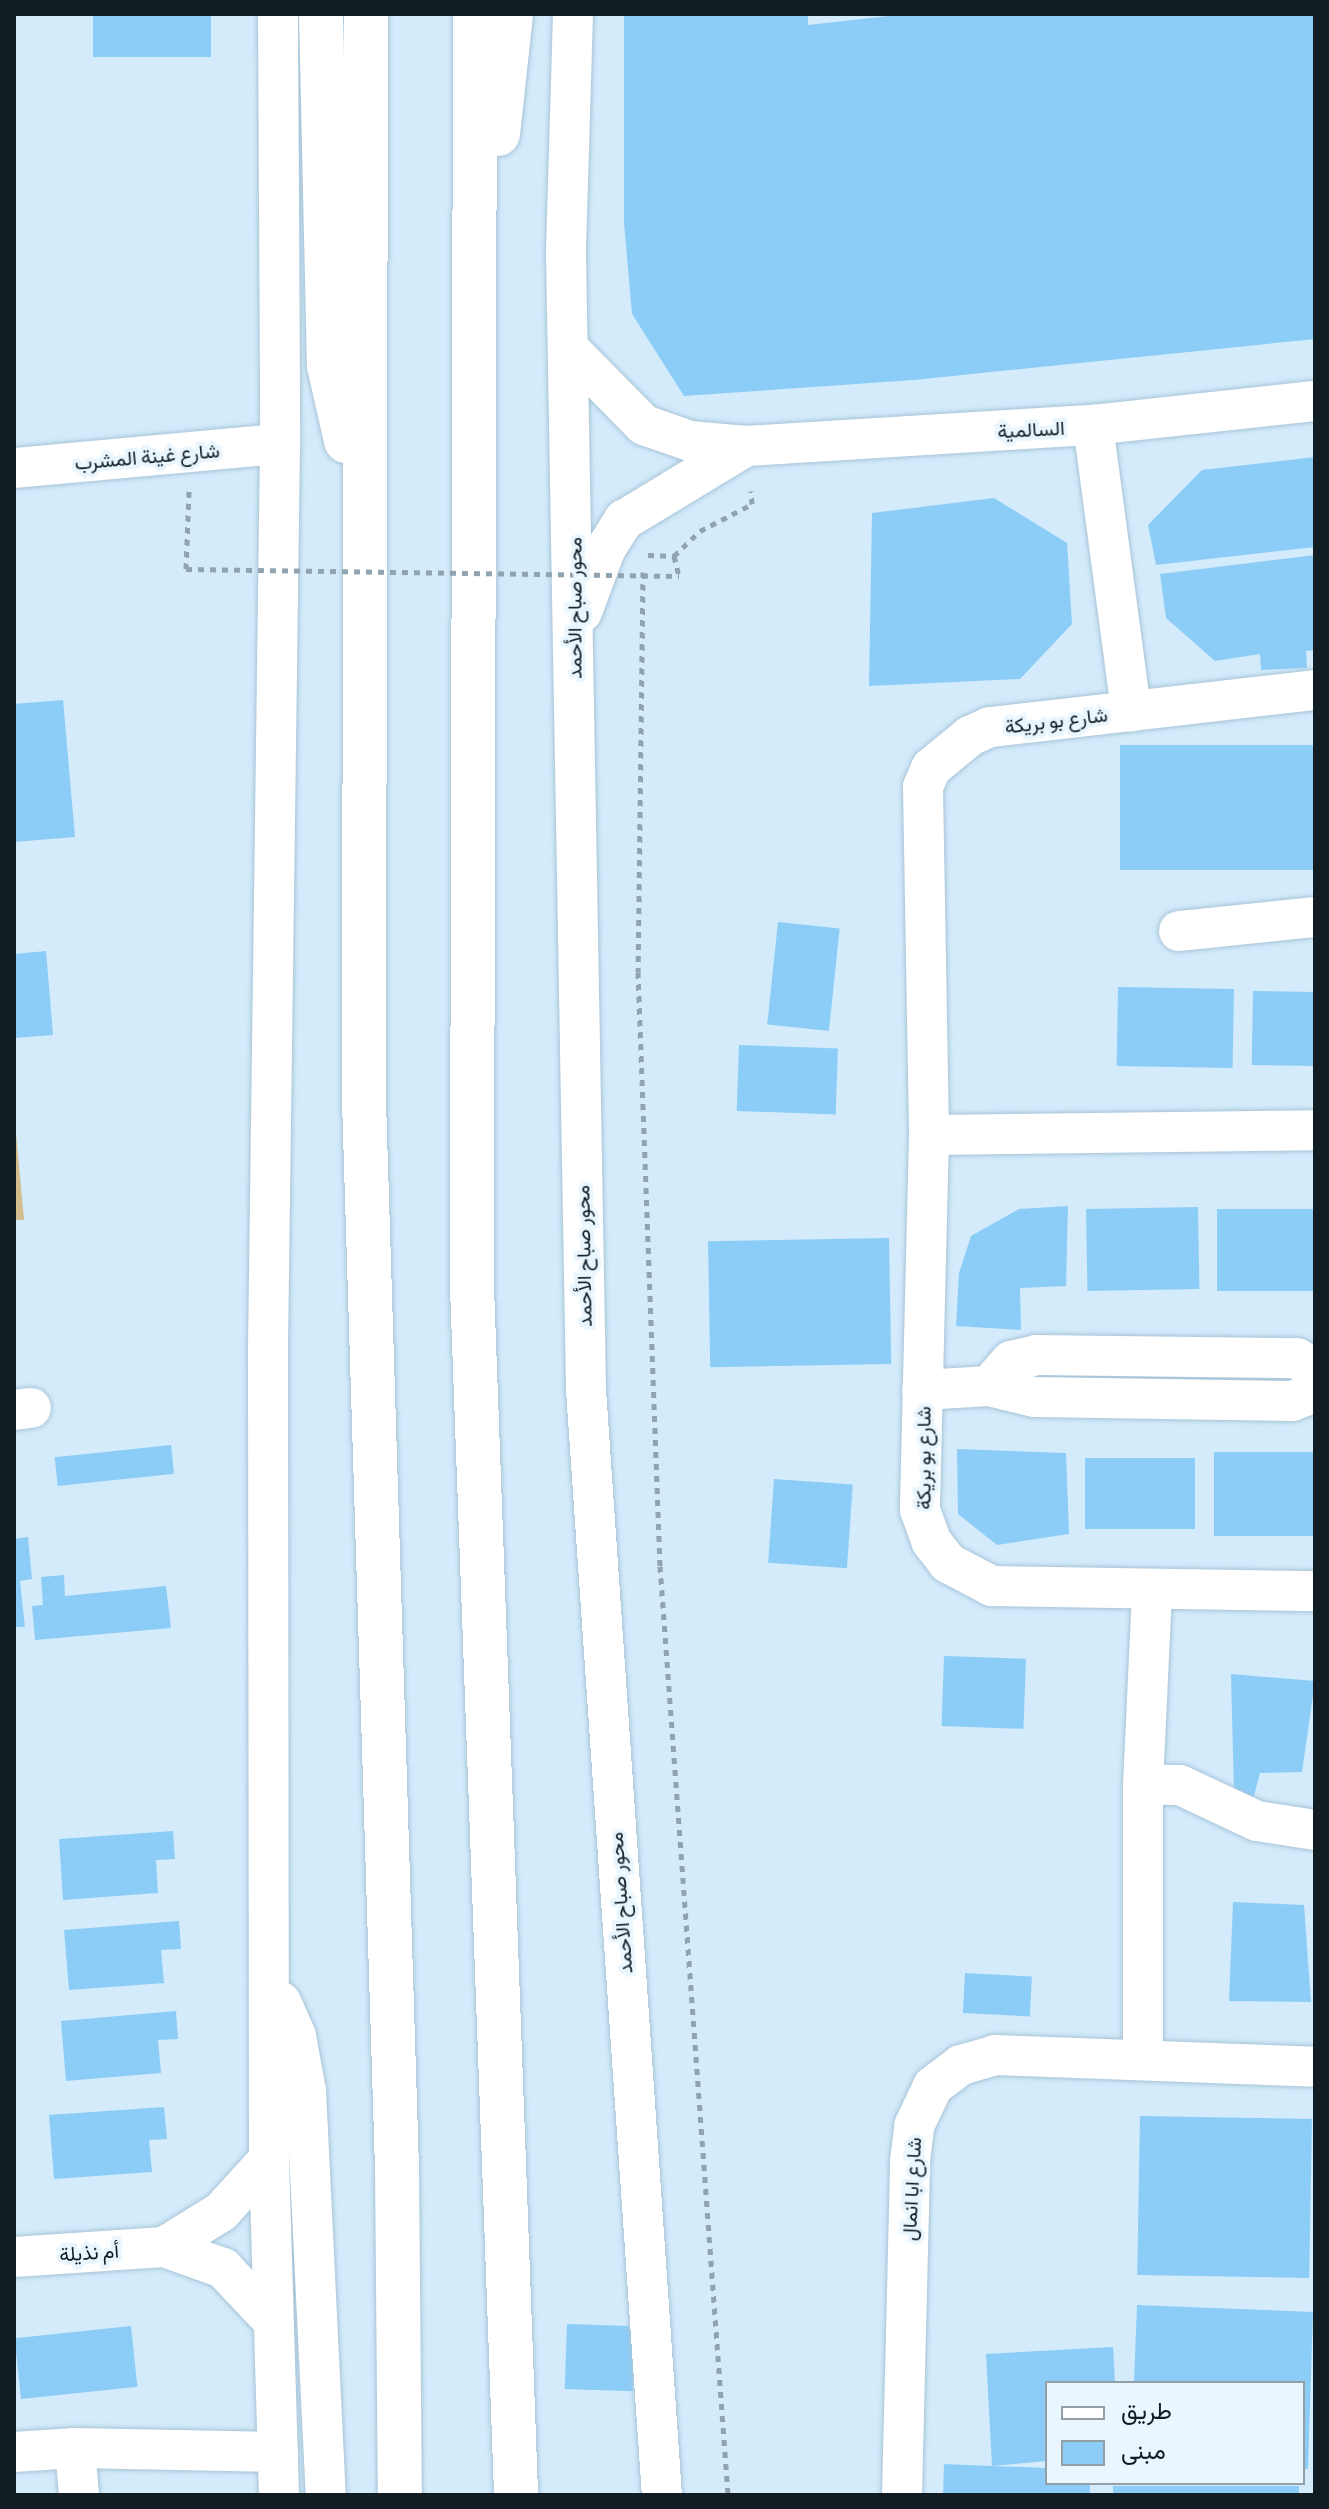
<!DOCTYPE html>
<meta charset="utf-8">
<style>
body{margin:0}
#map{position:relative;width:1329px;height:2509px;overflow:hidden;background:#d3ebfb;font-family:Barlow,Vazirmatn,sans-serif}
div>[style]{position:absolute}
.green>*{inset:0;background:#d4bd8c}
.building>*{inset:0;background:#8ccdf8;transform-origin:0 0}
.path>*{height:5px;margin-top:-2.5px;transform-origin:0;background:repeating-linear-gradient(90deg,#90a3b0 0 6px,transparent 0 12px)}
.roads{filter:drop-shadow(0 0 2px #a8c4d8) drop-shadow(0 0 2px #a8c4d8)}
.minor>*{height:40px;margin:-20px;padding:0 20px;transform-origin:20px;border-radius:20px;background:#fff}
.highway>*{height:44px;margin:-22px;padding:0 22px;transform-origin:22px;border-radius:22px;background:#fff}
.path-bridge>*{height:5px;margin-top:-2.5px;transform-origin:0;background:repeating-linear-gradient(90deg,#90a3b0 0 6px,transparent 0 12px)}
span{translate:-50% -50%;white-space:nowrap;text-align:center;line-height:1.15;-webkit-text-stroke:8px #eaf6fe;paint-order:stroke}
.street-label{font-size:20px;color:#111c23}
.frame{position:absolute;inset:0;border:16px solid #111c23;pointer-events:none}
.legend{position:absolute;left:1045px;top:2381px;width:260px;height:104px;box-sizing:border-box;background:#eaf6fe;border:2px solid #939fa6;margin:0;padding:10px 14px;list-style:none;font-size:24px;color:#111c23}
.legend li{display:flex;align-items:center;gap:16px;height:40px}
.legend b{width:40px;border:2px solid #939fa6}
</style>
<div id="map">
<div class="green">
<div style="clip-path:polygon(14px 1111px,24px 1220px,14px 1220px)"></div>
</div>
<div class="building">
<div style="left:93px;top:14px;width:118px;height:43px"></div>
<div style="clip-path:polygon(624px 14px,808px 14px,808px 25px,906px 14px,1315px 14px,1315px 339px,914px 380px,684px 396px,632px 314px,624px 223px)"></div>
<div style="clip-path:polygon(1315px 457px,1315px 547px,1156px 565px,1148px 525px,1202px 470px)"></div>
<div style="clip-path:polygon(994px 498px,1067px 543px,1072px 624px,1020px 679px,869px 686px,872px 513px)"></div>
<div style="clip-path:polygon(1315px 555px,1315px 650px,1306px 651px,1307px 668px,1261px 670px,1260px 654px,1215px 661px,1166px 618px,1160px 574px)"></div>
<div style="clip-path:polygon(63px 700px,75px 837px,14px 842px,14px 704px)"></div>
<div style="left:1315px;top:745px;width:125px;height:195px;rotate:90deg"></div>
<div style="left:778px;top:922px;width:62px;height:103px;rotate:6deg"></div>
<div style="clip-path:polygon(46px 951px,53px 1035px,14px 1038px,14px 954px)"></div>
<div style="left:1118px;top:987px;width:116px;height:79px;rotate:1deg"></div>
<div style="left:1253px;top:991px;width:62px;height:74px;rotate:1deg"></div>
<div style="left:739px;top:1045px;width:99px;height:66px;rotate:2deg"></div>
<div style="clip-path:polygon(1068px 1206px,1066px 1286px,1020px 1288px,1021px 1330px,956px 1326px,959px 1273px,971px 1236px,1019px 1209px)"></div>
<div style="left:1198px;top:1207px;width:82px;height:112px;rotate:89deg"></div>
<div style="left:1315px;top:1209px;width:82px;height:98px;rotate:90deg"></div>
<div style="left:889px;top:1238px;width:126px;height:181px;rotate:89deg"></div>
<div style="left:171px;top:1445px;width:29px;height:117px;rotate:84deg"></div>
<div style="clip-path:polygon(957px 1449px,1066px 1453px,1069px 1534px,997px 1545px,958px 1514px)"></div>
<div style="left:1315px;top:1452px;width:84px;height:101px;rotate:90deg"></div>
<div style="left:1085px;top:1458px;width:110px;height:71px"></div>
<div style="left:774px;top:1479px;width:79px;height:84px;rotate:4deg"></div>
<div style="clip-path:polygon(28px 1537px,32px 1579px,20px 1581px,25px 1627px,14px 1627px,14px 1539px)"></div>
<div style="clip-path:polygon(64px 1575px,65px 1596px,166px 1586px,171px 1628px,35px 1640px,32px 1606px,43px 1605px,41px 1577px)"></div>
<div style="left:944px;top:1656px;width:82px;height:70px;rotate:2deg"></div>
<div style="clip-path:polygon(1231px 1674px,1315px 1681px,1302px 1772px,1260px 1773px,1254px 1796px,1234px 1795px)"></div>
<div style="clip-path:polygon(173px 1831px,175px 1859px,156px 1860px,158px 1893px,63px 1900px,59px 1839px)"></div>
<div style="clip-path:polygon(1233px 1902px,1304px 1905px,1311px 2002px,1229px 2001px)"></div>
<div style="clip-path:polygon(179px 1921px,181px 1949px,161px 1950px,164px 1983px,69px 1990px,64px 1930px)"></div>
<div style="left:965px;top:1973px;width:67px;height:40px;rotate:3deg"></div>
<div style="clip-path:polygon(176px 2011px,178px 2039px,158px 2040px,161px 2073px,66px 2081px,61px 2021px)"></div>
<div style="clip-path:polygon(164px 2107px,167px 2139px,149px 2140px,152px 2172px,54px 2179px,49px 2115px)"></div>
<div style="left:1140px;top:2116px;width:172px;height:159px;rotate:1deg"></div>
<div style="clip-path:polygon(1137px 2305px,1313px 2312px,1308px 2469px,1303px 2469px,1303px 2383px,1134px 2383px)"></div>
<div style="left:567px;top:2324px;width:68px;height:65px;rotate:2deg"></div>
<div style="left:131px;top:2326px;width:61px;height:117px;rotate:84deg"></div>
<div style="clip-path:polygon(1113px 2347px,1115px 2383px,1047px 2383px,1047px 2461px,992px 2466px,1047px 2468px,1047px 2483px,1090px 2483px,1090px 2495px,943px 2495px,944px 2464px,992px 2466px,986px 2354px)"></div>
<div style="left:1299px;top:2486px;width:9px;height:186px;rotate:90deg"></div>
</div>
<div class="path">
<div style="left:648px;top:555px;width:26px;rotate:2deg"></div>
<div style="left:674px;top:556px;width:36px;rotate:-44deg"></div>
<div style="left:700px;top:531px;width:59px;rotate:-27.4deg"></div>
<div style="left:752px;top:504px;width:13px;rotate:-94deg"></div>
<div style="left:674px;top:556px;width:21px;rotate:76deg"></div>
<div style="left:186px;top:569px;width:79px;rotate:-87.8deg"></div>
<div style="left:643px;top:572px;width:400px;rotate:90.7deg"></div>
<div style="left:638px;top:972px;width:594px;rotate:87.88deg"></div>
<div style="left:660px;top:1566px;width:931px;rotate:85.81deg"></div>
</div>
<div class="roads">
<div class="minor">
<div style="left:278px;top:14px;width:430px;rotate:89.7deg"></div>
<div style="left:280px;top:444px;width:908px;rotate:90.76deg"></div>
<div style="left:268px;top:1352px;width:807px;rotate:89.93deg"></div>
<div style="left:269px;top:2159px;width:336px;rotate:88.3deg"></div>
<div style="left:573px;top:14px;width:240px;rotate:91.7deg"></div>
<div style="left:566px;top:254px;width:1136px;rotate:88.99deg"></div>
<div style="left:586px;top:1390px;width:1108px;rotate:86.07deg"></div>
<div style="left:570px;top:350px;width:105px;rotate:45.4deg"></div>
<div style="left:644px;top:425px;width:49px;rotate:19.2deg"></div>
<div style="left:690px;top:441px;width:56px;rotate:5.1deg"></div>
<div style="left:746px;top:446px;width:348px;rotate:-3.5deg"></div>
<div style="left:1093px;top:425px;width:223px;rotate:-6.2deg"></div>
<div style="left:1093px;top:425px;width:289px;rotate:82.4deg"></div>
<div style="left:14px;top:468px;width:267px;rotate:-5.2deg"></div>
<div style="left:582px;top:612px;width:66px;rotate:-69.6deg"></div>
<div style="left:605px;top:550px;width:36px;rotate:-58deg"></div>
<div style="left:624px;top:520px;width:143px;rotate:-31.2deg"></div>
<div style="left:1315px;top:690px;width:327px;rotate:173.5deg"></div>
<div style="left:990px;top:727px;width:22px;rotate:156deg"></div>
<div style="left:970px;top:736px;width:50px;rotate:140.6deg"></div>
<div style="left:931px;top:768px;width:21px;rotate:113deg"></div>
<div style="left:923px;top:787px;width:348px;rotate:89deg"></div>
<div style="left:929px;top:1135px;width:375px;rotate:91.4deg"></div>
<div style="left:920px;top:1510px;width:33px;rotate:70deg"></div>
<div style="left:931px;top:1541px;width:28px;rotate:52deg"></div>
<div style="left:948px;top:1563px;width:50px;rotate:27.6deg"></div>
<div style="left:992px;top:1586px;width:323px;rotate:0.9deg"></div>
<div style="left:1179px;top:931px;width:137px;rotate:-5.9deg"></div>
<div style="left:929px;top:1135px;width:386px;rotate:-0.7deg"></div>
<div style="left:989px;top:1386px;width:33px;rotate:-49deg"></div>
<div style="left:1011px;top:1361px;width:26px;rotate:-13deg"></div>
<div style="left:1036px;top:1355px;width:261px;rotate:0.7deg"></div>
<div style="left:1297px;top:1358px;width:22px;rotate:34deg"></div>
<div style="left:922px;top:1390px;width:67px;rotate:-3.4deg"></div>
<div style="left:989px;top:1386px;width:46px;rotate:13.7deg"></div>
<div style="left:1034px;top:1397px;width:258px;rotate:0.9deg"></div>
<div style="left:1292px;top:1401px;width:25px;rotate:-21deg"></div>
<div style="left:14px;top:1410px;width:17px;rotate:-7deg"></div>
<div style="left:1143px;top:1784px;width:37px;rotate:2deg"></div>
<div style="left:1180px;top:1785px;width:85px;rotate:25.1deg"></div>
<div style="left:1257px;top:1821px;width:59px;rotate:8.8deg"></div>
<div style="left:281px;top:2002px;width:37px;rotate:66deg"></div>
<div style="left:296px;top:2036px;width:56px;rotate:79.7deg"></div>
<div style="left:306px;top:2091px;width:404px;rotate:87.2deg"></div>
<div style="left:1143px;top:2057px;width:273px;rotate:-90deg"></div>
<div style="left:1143px;top:1784px;width:194px;rotate:-87.3deg"></div>
<div style="left:164px;top:2247px;width:67px;rotate:-31.6deg"></div>
<div style="left:221px;top:2212px;width:72px;rotate:-47.8deg"></div>
<div style="left:14px;top:2257px;width:150px;rotate:-3.8deg"></div>
<div style="left:164px;top:2247px;width:63px;rotate:19.6deg"></div>
<div style="left:223px;top:2268px;width:73px;rotate:46.7deg"></div>
<div style="left:75px;top:2448px;width:47px;rotate:85.1deg"></div>
<div style="left:14px;top:2452px;width:61px;rotate:-3.8deg"></div>
<div style="left:75px;top:2448px;width:203px;rotate:1.1deg"></div>
<div style="left:902px;top:2495px;width:334px;rotate:-88.6deg"></div>
<div style="left:910px;top:2161px;width:35px;rotate:-83deg"></div>
<div style="left:914px;top:2126px;width:44px;rotate:-64.6deg"></div>
<div style="left:933px;top:2086px;width:35px;rotate:-37deg"></div>
<div style="left:961px;top:2065px;width:35px;rotate:-16deg"></div>
<div style="left:995px;top:2055px;width:320px;rotate:2.1deg"></div>
</div>
<div class="highway">
<div style="left:321px;top:14px;width:352px;rotate:88.7deg"></div>
<div style="left:329px;top:366px;width:77px;rotate:77.2deg"></div>
<div style="left:366px;top:14px;width:1087px;rotate:90.11deg"></div>
<div style="left:364px;top:1101px;width:1068px;rotate:88.23deg"></div>
<div style="left:397px;top:2168px;width:327px;rotate:89.5deg"></div>
<div style="left:475px;top:14px;width:1273px;rotate:90.14deg"></div>
<div style="left:472px;top:1287px;width:1209px;rotate:87.91deg"></div>
<div style="left:498px;top:134px;width:121px;rotate:-83.8deg"></div>
</div>
</div>
<div class="path-bridge">
<div style="left:186px;top:569px;width:493px;rotate:0.8deg"></div>
</div>
<div class="street-label">
<span style="left:1031px;top:429px;rotate:-3deg">السالمية</span>
<span style="left:147px;top:456px;rotate:-5deg">شارع غينة المشرب</span>
<span style="left:574px;top:608px;rotate:-90deg">محور صباح الأحمد</span>
<span style="left:1056px;top:720px;rotate:-7deg">شارع بو بريكة</span>
<span style="left:583px;top:1256px;rotate:-91deg">محور صباح الأحمد</span>
<span style="left:923px;top:1458px;rotate:-90deg">شارع بو بريكة</span>
<span style="left:620px;top:1903px;rotate:-94deg">محور صباح الأحمد</span>
<span style="left:911px;top:2189px;rotate:-87deg">شارع ابا انمال</span>
<span style="left:89px;top:2252px;rotate:-4deg">أم نذيلة</span>
</div>
<div class="frame"></div>
<ul class="legend">
<li><b style="height:10px;background:#fff"></b>طريق</li>
<li><b style="height:22px;background:#8ccdf8"></b>مبنى</li>
</ul>
</div>
